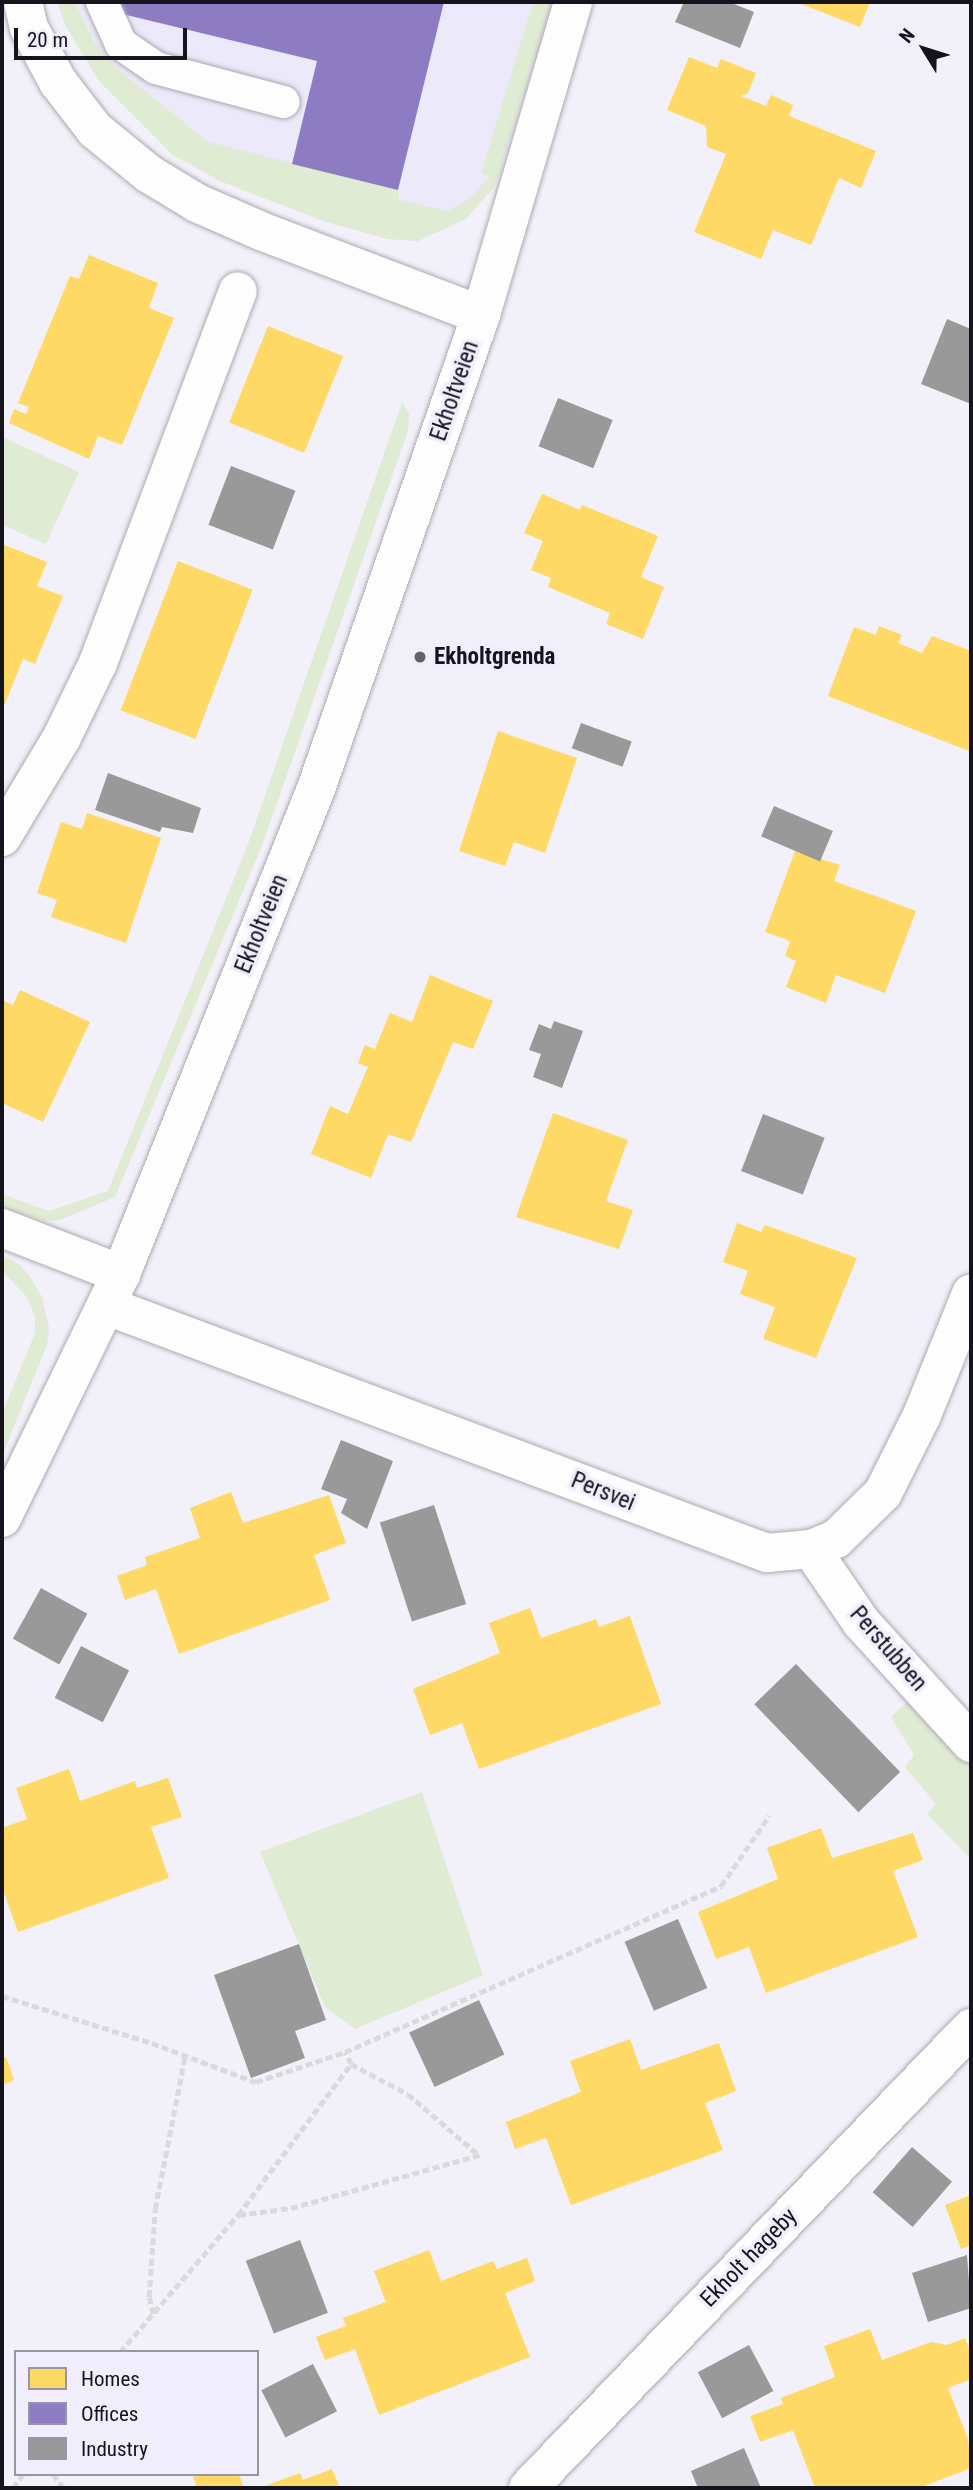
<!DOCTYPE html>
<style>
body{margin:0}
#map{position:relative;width:973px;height:2490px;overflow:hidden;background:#f2f0f8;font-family:"Roboto Condensed",sans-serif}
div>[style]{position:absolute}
.built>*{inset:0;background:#ece9fb}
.green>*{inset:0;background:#e0ebd3}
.homes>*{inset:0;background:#ffd966;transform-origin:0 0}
.offices>*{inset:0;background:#8e7cc3}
.industry>*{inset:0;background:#999;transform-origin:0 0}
.path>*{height:4.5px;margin-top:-2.25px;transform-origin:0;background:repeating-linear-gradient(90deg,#dadadc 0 7px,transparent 0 10.5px)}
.roads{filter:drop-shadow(0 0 2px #acaab2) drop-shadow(0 0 2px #acaab2)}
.service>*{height:32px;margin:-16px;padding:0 16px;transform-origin:16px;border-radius:16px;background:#fdfdfe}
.minor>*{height:38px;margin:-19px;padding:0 19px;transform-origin:19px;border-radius:19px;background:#fdfdfe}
.tertiary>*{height:38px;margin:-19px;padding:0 19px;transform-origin:19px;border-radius:19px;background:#fdfdfe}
.dots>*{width:19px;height:19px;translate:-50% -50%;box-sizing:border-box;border:4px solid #f0edfc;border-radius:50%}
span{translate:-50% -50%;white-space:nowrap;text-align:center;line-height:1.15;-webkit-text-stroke:7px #f0edfc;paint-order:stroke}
.street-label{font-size:23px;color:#15131c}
.poi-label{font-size:23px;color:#15131c;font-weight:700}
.left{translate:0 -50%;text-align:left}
.frame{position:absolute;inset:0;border:4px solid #15131c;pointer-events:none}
.legend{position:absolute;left:14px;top:2350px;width:245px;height:126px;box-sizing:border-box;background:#f0edfc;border:2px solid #9896a2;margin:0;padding:9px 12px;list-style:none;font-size:21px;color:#15131c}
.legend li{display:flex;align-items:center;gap:14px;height:35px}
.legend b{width:35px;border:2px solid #9896a2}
.north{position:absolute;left:889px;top:14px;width:70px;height:70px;-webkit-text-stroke:5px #f0edfc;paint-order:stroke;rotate:308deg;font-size:19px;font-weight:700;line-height:28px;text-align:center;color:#15131c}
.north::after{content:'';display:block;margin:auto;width:24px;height:32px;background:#15131c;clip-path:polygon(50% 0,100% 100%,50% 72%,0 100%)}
.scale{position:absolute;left:14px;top:28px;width:173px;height:32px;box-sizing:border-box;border:4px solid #15131c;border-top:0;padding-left:9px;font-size:21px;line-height:24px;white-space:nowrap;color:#15131c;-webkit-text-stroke:5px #f0edfc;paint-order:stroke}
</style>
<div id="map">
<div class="built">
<div style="clip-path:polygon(57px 2px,557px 2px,507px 170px,466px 219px,418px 241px,388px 239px,323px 221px,220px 181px,173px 155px,99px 81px,65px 25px)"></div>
</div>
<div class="green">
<div style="clip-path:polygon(57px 2px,75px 2px,95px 43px,113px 65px,208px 142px,398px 190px,399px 200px,448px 211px,469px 199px,489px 177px,481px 173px,533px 2px,552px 2px,495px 186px,466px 219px,418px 241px,388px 239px,323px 221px,220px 181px,173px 155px,99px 81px,65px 25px)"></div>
<div style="clip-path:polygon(402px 402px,409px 414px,408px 431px,263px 843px,115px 1197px,60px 1220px,45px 1221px,2px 1207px,2px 1194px,49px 1211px,108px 1191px,248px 844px)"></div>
<div style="clip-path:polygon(2px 437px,79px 472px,46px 544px,2px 525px)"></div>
<div style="clip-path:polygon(2px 1255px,19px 1264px,31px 1278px,42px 1297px,49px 1328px,47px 1345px,2px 1456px,2px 1414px,35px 1333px,35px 1317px,27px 1297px,2px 1271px)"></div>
<div style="clip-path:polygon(908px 1701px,971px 1766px,971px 1859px,927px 1814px,936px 1804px,905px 1767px,914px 1755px,891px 1717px)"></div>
<div style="clip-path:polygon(422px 1792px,483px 1975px,355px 2029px,325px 2007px,260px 1852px)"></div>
</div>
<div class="homes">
<div style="clip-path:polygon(796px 2px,870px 2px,860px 27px)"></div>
<div style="clip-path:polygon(689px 57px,717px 68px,721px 59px,756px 73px,748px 93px,741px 96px,766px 106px,771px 95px,793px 105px,789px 116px,876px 151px,861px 188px,839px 178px,811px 245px,773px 230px,761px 259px,694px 232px,726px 154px,707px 147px,706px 126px,667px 110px)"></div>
<div style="clip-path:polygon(89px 255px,158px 283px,149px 308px,174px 318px,122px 445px,98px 436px,89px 459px,9px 423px,14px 409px,26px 414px,29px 407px,18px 403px,70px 276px,79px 279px)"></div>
<div style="left:268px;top:326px;width:81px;height:104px;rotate:22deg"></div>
<div style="clip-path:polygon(542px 494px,580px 510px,582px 505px,658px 536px,641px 577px,664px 587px,643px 639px,606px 624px,610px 613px,548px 587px,551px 578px,531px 570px,543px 541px,524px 533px)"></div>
<div style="clip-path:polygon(2px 544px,47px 562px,37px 586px,63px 596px,35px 664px,23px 659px,2px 711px)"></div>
<div style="left:178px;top:561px;width:80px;height:160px;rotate:21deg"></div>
<div style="clip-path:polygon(879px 626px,902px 635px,898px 643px,922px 653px,932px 636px,971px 651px,969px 751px,828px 696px,854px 627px,876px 635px)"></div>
<div style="clip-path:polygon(498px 731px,577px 758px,545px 853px,514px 842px,505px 866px,459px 851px)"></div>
<div style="clip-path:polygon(87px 813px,161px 838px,126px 943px,51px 917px,57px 900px,37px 893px,61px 822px,82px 829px)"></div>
<div style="clip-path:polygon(795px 851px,840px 865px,834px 881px,916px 911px,885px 993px,836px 975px,826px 1003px,786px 987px,796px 961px,785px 956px,790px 941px,765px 932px)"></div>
<div style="clip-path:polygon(430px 975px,493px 1001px,473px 1049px,453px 1042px,411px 1142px,388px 1134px,371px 1178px,311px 1154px,330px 1106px,348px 1114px,368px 1067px,358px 1063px,365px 1045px,375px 1049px,390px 1013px,412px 1022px)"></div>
<div style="clip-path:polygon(20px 990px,90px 1022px,43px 1122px,2px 1103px,2px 1000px,13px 1005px)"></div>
<div style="clip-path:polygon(553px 1113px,628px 1140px,606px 1201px,633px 1210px,619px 1249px,516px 1217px)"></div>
<div style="clip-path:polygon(737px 1223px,761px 1232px,765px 1225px,857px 1258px,816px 1358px,763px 1339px,775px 1307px,740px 1294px,748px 1271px,723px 1262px)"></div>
<div style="clip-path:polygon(231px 1492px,243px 1523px,329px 1495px,346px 1543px,314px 1555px,330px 1600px,179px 1654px,156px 1589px,125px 1600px,117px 1576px,147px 1565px,145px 1557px,200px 1538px,190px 1508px)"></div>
<div style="clip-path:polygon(530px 1608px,541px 1638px,596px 1619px,599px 1627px,630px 1616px,661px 1704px,479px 1769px,462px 1723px,430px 1735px,413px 1689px,500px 1653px,489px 1623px)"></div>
<div style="clip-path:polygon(69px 1769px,80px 1801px,135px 1781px,137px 1788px,168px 1778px,182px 1817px,151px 1827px,169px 1878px,18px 1932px,2px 1887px,2px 1828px,27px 1819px,16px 1788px)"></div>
<div style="clip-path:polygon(821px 1828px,832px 1858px,913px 1833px,923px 1860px,893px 1871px,918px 1937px,766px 1993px,749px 1947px,716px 1959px,698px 1912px,778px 1879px,767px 1848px)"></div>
<div style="clip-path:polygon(630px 2039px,641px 2070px,719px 2043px,736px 2091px,705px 2103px,723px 2150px,571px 2205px,546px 2138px,515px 2149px,506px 2122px,581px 2092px,570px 2061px)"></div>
<div style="clip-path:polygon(6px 2057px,14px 2080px,2px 2085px,2px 2059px)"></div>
<div style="clip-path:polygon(971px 2195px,971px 2245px,961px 2249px,945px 2205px)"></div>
<div style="clip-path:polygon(429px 2250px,441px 2281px,493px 2261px,497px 2269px,527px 2258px,535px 2281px,505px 2293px,530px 2357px,379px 2415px,355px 2349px,325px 2360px,316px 2337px,346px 2326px,343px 2318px,386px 2302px,374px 2271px)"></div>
<div style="clip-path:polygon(870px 2329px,882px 2360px,931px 2342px,947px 2345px,965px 2338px,971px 2354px,971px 2379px,948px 2388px,968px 2439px,971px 2468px,919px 2488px,815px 2488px,793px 2430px,760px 2442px,750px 2416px,783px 2404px,781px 2398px,835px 2377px,824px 2346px)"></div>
<div style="clip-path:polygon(332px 2469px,340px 2488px,259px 2488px,300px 2473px,303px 2480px)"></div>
<div style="clip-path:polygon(200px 2474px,239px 2474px,244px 2488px,197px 2488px,193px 2477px)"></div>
</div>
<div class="offices">
<div style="clip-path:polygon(117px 2px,444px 2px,398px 190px,292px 164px,317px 61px,114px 12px)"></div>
</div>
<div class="industry">
<div style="clip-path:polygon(684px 2px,729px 2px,754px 12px,740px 48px,675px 22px)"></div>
<div style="clip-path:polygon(947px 319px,971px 329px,971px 404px,921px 384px)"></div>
<div style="left:558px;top:398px;width:59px;height:52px;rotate:22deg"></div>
<div style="left:231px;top:466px;width:69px;height:63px;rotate:21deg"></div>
<div style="left:581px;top:723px;width:54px;height:27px;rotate:20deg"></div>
<div style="clip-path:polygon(108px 773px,201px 808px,193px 833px,162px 827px,160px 832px,95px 810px)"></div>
<div style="left:774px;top:806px;width:64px;height:33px;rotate:23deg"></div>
<div style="clip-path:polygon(554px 1021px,583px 1031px,562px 1088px,533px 1077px,541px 1054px,529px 1050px,539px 1024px,551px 1029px)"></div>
<div style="left:763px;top:1114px;width:66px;height:61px;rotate:21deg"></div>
<div style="clip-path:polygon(341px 1440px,393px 1461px,367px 1529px,341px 1513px,347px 1499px,321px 1489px)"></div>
<div style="left:434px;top:1505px;width:104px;height:57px;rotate:72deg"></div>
<div style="left:41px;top:1588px;width:53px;height:58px;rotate:29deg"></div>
<div style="left:81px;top:1646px;width:54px;height:58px;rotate:27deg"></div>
<div style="left:796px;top:1664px;width:150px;height:58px;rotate:46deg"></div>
<div style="left:678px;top:1919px;width:75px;height:58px;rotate:67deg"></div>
<div style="clip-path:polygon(299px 1944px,326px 2020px,295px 2031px,305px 2058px,251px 2078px,214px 1975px)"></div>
<div style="left:479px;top:2000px;width:60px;height:77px;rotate:65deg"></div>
<div style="left:912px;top:2147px;width:53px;height:60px;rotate:41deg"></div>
<div style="left:300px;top:2240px;width:78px;height:58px;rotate:69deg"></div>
<div style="clip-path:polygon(967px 2255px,971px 2308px,928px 2322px,912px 2273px)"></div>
<div style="left:749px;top:2345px;width:52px;height:58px;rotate:62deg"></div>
<div style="left:313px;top:2364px;width:53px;height:58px;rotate:63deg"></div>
<div style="clip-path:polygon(744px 2448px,761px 2488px,698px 2488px,691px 2471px)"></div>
</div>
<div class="path">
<div style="left:2px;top:1996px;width:157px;rotate:17.4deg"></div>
<div style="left:152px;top:2043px;width:111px;rotate:20.6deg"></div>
<div style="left:256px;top:2082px;width:94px;rotate:-18.6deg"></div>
<div style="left:345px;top:2052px;width:411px;rotate:-23.8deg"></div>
<div style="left:721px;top:1886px;width:85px;rotate:-55.6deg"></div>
<div style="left:351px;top:2064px;width:64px;rotate:27.8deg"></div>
<div style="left:408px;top:2094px;width:94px;rotate:40.7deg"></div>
<div style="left:239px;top:2215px;width:52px;rotate:-7.7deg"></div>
<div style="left:291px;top:2208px;width:196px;rotate:-15.7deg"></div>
<div style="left:153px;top:2314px;width:17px;rotate:-103deg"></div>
<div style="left:149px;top:2297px;width:88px;rotate:-86.1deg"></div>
<div style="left:155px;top:2209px;width:156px;rotate:-78.9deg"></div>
<div style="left:120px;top:2352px;width:181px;rotate:-49.3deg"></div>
<div style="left:238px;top:2215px;width:189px;rotate:-53.2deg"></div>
<div style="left:351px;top:2064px;width:13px;rotate:-117deg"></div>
<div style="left:53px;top:2474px;width:18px;rotate:52deg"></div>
<div style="left:13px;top:2488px;width:17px;rotate:-54deg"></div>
</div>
<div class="roads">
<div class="service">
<div style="left:102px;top:2px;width:46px;rotate:65.7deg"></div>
<div style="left:121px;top:44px;width:42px;rotate:34.4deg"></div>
<div style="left:156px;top:68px;width:132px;rotate:14.9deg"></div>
</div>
<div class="minor">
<div style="left:481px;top:315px;width:326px;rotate:-73.6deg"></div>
<div style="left:2px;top:837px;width:117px;rotate:-59deg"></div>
<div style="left:62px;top:737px;width:82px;rotate:-64.1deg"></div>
<div style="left:98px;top:663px;width:397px;rotate:-69.4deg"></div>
<div style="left:2px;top:1228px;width:128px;rotate:21.1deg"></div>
<div style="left:107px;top:1306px;width:705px;rotate:20.52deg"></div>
<div style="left:767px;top:1553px;width:44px;rotate:-5.2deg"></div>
<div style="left:811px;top:1549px;width:27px;rotate:-22deg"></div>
<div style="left:836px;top:1539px;width:66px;rotate:-44.4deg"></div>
<div style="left:883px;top:1493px;width:87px;rotate:-63.4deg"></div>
<div style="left:922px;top:1415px;width:131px;rotate:-68deg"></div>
<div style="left:811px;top:1549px;width:88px;rotate:55.6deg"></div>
<div style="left:861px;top:1622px;width:164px;rotate:47.7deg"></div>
<div style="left:528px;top:2488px;width:639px;rotate:-46.08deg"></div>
</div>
<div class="tertiary">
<div style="left:2px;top:1518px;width:271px;rotate:-64deg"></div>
<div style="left:121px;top:1274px;width:523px;rotate:-68.1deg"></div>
<div style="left:316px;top:789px;width:502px;rotate:-70.81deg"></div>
<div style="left:481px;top:315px;width:235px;rotate:-159.1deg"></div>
<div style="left:261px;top:231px;width:70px;rotate:-156.4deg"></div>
<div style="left:197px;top:203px;width:56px;rotate:-148.9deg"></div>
<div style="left:149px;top:174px;width:70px;rotate:-140.8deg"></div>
<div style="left:95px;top:130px;width:61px;rotate:-127.6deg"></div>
<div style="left:58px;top:82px;width:61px;rotate:-118.2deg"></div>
<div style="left:29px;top:28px;width:27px;rotate:-103deg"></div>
</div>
</div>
<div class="dots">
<div style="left:420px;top:657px;background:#626069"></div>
</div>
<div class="street-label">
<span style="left:455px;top:391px;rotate:-71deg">Ekholtveien</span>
<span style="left:262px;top:924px;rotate:-68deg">Ekholtveien</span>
<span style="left:603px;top:1492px;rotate:22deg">Persvei</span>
<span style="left:888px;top:1649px;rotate:49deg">Perstubben</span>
<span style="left:749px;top:2258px;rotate:-46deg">Ekholt hageby</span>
</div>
<div class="poi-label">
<span class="left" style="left:434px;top:657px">Ekholtgrenda</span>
</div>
<div class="frame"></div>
<ul class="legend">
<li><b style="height:19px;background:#ffd966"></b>Homes</li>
<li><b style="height:19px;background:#8e7cc3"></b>Offices</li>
<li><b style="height:19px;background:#999"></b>Industry</li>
</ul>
<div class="north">N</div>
<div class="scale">20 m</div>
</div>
